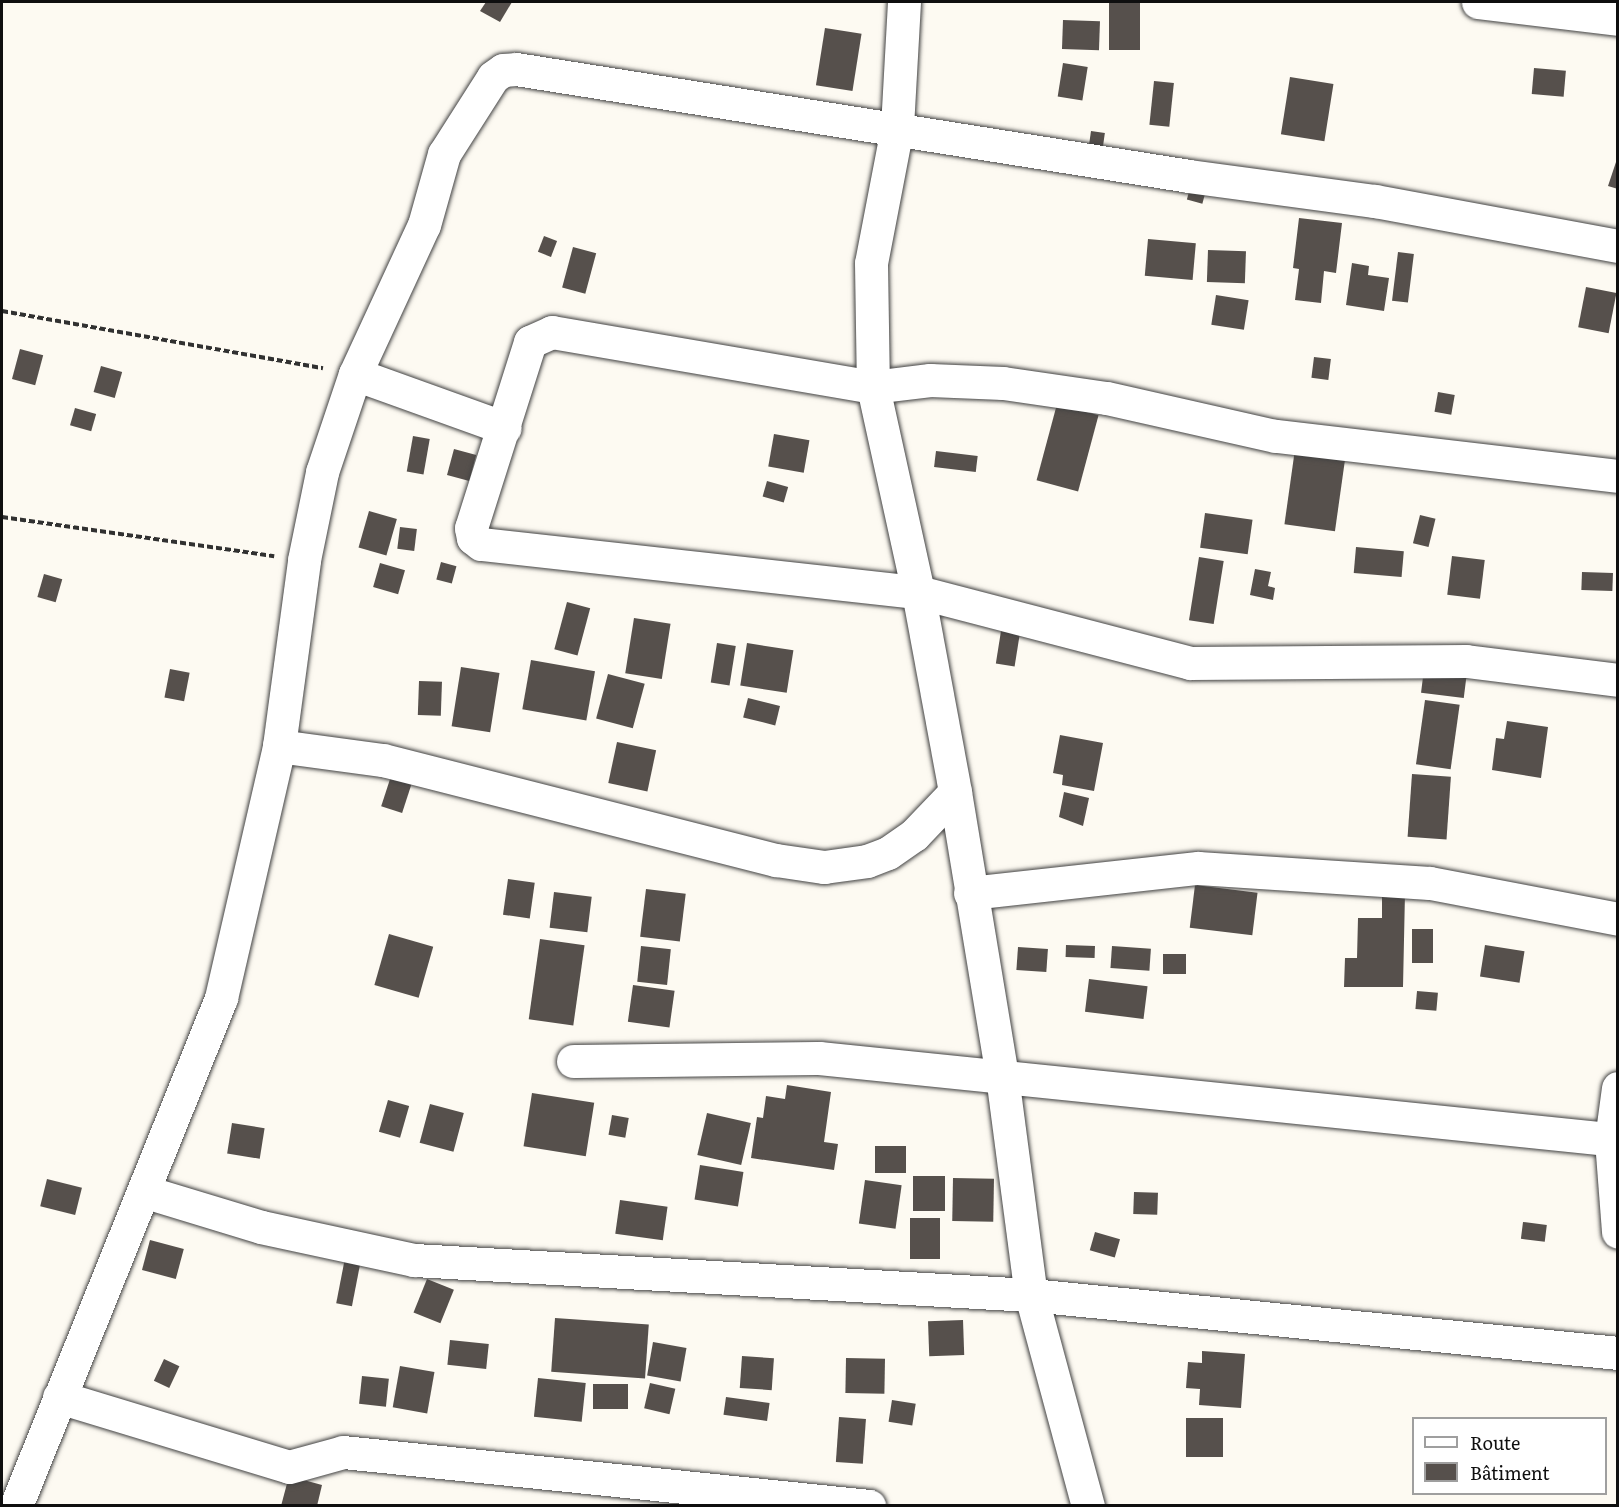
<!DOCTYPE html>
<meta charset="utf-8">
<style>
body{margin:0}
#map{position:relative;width:1619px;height:1507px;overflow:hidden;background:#fdfaf2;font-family:Literata,serif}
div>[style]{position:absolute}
.building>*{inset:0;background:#56504c;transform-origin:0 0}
.path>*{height:4px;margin-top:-2px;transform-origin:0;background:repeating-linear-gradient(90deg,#313131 0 6px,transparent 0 9px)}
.roads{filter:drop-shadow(0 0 2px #424242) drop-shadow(0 0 2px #424242)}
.minor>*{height:33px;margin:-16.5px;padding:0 16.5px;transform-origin:16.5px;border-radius:16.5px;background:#fff}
span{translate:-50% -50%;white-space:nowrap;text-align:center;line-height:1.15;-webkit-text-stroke:6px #fff;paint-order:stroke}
.frame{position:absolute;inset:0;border:3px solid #0f0f0f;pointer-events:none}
.legend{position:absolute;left:1412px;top:1417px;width:195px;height:78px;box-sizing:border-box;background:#fff;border:2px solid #9f9f9f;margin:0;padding:8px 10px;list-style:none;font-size:18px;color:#0f0f0f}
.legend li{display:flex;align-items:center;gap:12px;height:30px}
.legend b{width:30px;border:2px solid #9f9f9f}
</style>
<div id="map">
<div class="building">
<div style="clip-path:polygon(486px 2px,512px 2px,500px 22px,480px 11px)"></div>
<div style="left:1109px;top:2px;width:31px;height:48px"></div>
<div style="left:1063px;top:20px;width:37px;height:29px;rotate:2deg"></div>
<div style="left:825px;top:28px;width:37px;height:58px;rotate:9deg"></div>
<div style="left:1063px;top:63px;width:25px;height:34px;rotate:9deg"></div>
<div style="left:1534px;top:68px;width:32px;height:26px;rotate:5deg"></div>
<div style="left:1290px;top:77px;width:44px;height:58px;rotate:9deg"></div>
<div style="left:1154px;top:81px;width:20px;height:44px;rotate:6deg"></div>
<div style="left:1091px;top:131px;width:14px;height:14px;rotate:8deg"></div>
<div style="clip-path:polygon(1618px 156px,1618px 189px,1608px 186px)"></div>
<div style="left:1190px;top:188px;width:16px;height:12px;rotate:15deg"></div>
<div style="clip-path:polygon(1299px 218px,1342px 223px,1336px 273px,1324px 271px,1321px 303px,1295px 300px,1299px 269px,1293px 268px)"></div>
<div style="left:544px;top:236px;width:14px;height:17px;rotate:21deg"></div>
<div style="left:1148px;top:239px;width:48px;height:37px;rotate:5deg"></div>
<div style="left:573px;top:247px;width:24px;height:42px;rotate:15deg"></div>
<div style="left:1208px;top:250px;width:38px;height:32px;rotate:2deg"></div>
<div style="left:1398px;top:252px;width:16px;height:49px;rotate:7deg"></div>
<div style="clip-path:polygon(1352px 263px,1369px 266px,1368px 275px,1389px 278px,1384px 311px,1346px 305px)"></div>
<div style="left:1586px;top:287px;width:31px;height:41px;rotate:11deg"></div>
<div style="left:1216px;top:295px;width:33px;height:30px;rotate:9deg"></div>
<div style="left:20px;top:349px;width:24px;height:31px;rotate:15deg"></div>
<div style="left:1314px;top:357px;width:17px;height:21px;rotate:7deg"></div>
<div style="left:101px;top:366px;width:22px;height:27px;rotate:16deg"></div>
<div style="left:1438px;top:392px;width:17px;height:20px;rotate:10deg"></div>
<div style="left:1057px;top:404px;width:43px;height:79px;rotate:15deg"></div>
<div style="left:75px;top:408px;width:22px;height:18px;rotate:16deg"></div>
<div style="left:774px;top:434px;width:36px;height:33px;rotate:10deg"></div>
<div style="left:413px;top:436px;width:17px;height:36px;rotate:10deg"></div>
<div style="left:1296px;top:442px;width:51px;height:83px;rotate:8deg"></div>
<div style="left:454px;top:449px;width:23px;height:27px;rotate:15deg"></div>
<div style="left:936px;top:451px;width:42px;height:16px;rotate:7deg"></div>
<div style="left:767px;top:481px;width:22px;height:16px;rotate:16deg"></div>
<div style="left:369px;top:511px;width:29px;height:38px;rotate:16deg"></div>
<div style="left:1205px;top:513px;width:48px;height:35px;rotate:8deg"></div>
<div style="left:1420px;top:515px;width:16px;height:29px;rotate:14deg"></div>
<div style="left:400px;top:527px;width:17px;height:22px;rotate:7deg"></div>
<div style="left:1356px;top:547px;width:48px;height:26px;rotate:5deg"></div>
<div style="left:1452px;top:556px;width:33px;height:39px;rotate:7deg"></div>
<div style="left:1199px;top:557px;width:25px;height:64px;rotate:9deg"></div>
<div style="left:441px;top:562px;width:16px;height:18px;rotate:15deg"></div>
<div style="left:380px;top:563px;width:26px;height:25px;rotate:16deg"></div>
<div style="clip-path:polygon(1255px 569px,1271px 572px,1268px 586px,1275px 588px,1273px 600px,1250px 595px)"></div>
<div style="left:1582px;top:572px;width:31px;height:18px;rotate:2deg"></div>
<div style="left:44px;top:574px;width:19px;height:24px;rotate:16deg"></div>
<div style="left:567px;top:602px;width:24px;height:49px;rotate:15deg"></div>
<div style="left:634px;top:618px;width:37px;height:56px;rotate:9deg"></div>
<div style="left:1001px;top:631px;width:19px;height:33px;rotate:9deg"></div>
<div style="left:717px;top:643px;width:19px;height:40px;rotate:9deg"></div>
<div style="left:747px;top:643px;width:47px;height:43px;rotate:9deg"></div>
<div style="left:531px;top:660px;width:65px;height:50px;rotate:10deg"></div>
<div style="left:461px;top:667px;width:39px;height:60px;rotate:9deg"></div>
<div style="left:170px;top:669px;width:20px;height:29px;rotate:11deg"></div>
<div style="left:1424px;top:669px;width:43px;height:24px;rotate:7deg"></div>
<div style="left:608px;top:674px;width:38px;height:46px;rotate:15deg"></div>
<div style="left:419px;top:681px;width:23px;height:34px;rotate:2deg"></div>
<div style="left:748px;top:698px;width:33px;height:20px;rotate:14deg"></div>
<div style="left:1425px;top:700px;width:35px;height:65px;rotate:8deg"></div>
<div style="clip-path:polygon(1507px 721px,1548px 727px,1541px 778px,1492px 770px,1496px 738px,1504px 739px)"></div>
<div style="clip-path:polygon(1060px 735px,1103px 743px,1094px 791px,1062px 785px,1063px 775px,1053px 773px)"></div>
<div style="left:617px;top:742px;width:40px;height:42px;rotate:12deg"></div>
<div style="left:392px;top:773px;width:22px;height:35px;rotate:18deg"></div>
<div style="left:1412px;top:774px;width:39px;height:63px;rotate:4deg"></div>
<div style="clip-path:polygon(1064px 792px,1089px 798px,1083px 826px,1059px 817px)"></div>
<div style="left:508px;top:879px;width:27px;height:36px;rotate:8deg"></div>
<div style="left:1195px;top:885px;width:63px;height:43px;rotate:7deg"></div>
<div style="left:646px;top:889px;width:40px;height:48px;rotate:7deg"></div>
<div style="left:554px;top:892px;width:38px;height:36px;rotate:7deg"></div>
<div style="clip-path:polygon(1382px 893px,1405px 893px,1403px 987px,1344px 987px,1345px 958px,1357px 958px,1358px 918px,1382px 918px)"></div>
<div style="left:1412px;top:929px;width:21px;height:34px"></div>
<div style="left:389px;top:934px;width:46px;height:53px;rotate:16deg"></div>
<div style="left:540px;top:939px;width:45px;height:81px;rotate:8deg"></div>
<div style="left:1066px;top:945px;width:29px;height:12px;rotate:2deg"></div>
<div style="left:1485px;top:945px;width:40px;height:32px;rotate:9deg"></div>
<div style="left:641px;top:946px;width:30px;height:36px;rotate:6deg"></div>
<div style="left:1112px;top:946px;width:39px;height:22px;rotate:4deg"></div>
<div style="left:1018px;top:947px;width:30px;height:23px;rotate:4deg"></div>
<div style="left:1163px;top:954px;width:23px;height:20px"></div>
<div style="left:1089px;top:979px;width:59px;height:33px;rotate:7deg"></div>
<div style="left:633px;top:985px;width:42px;height:37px;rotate:8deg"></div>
<div style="left:1417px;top:991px;width:21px;height:18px;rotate:5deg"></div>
<div style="clip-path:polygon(787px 1085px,831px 1092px,824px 1142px,838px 1144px,834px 1170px,751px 1158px,757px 1117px,763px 1118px,766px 1096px,785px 1099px)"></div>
<div style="left:532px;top:1093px;width:63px;height:54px;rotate:9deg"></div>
<div style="left:388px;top:1100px;width:22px;height:33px;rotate:16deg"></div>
<div style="left:430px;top:1104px;width:35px;height:40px;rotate:15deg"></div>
<div style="left:707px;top:1113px;width:45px;height:43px;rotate:13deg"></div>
<div style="left:612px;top:1115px;width:17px;height:20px;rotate:10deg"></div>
<div style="left:232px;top:1123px;width:33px;height:31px;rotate:9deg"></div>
<div style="left:875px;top:1146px;width:31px;height:27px"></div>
<div style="left:700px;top:1165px;width:44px;height:35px;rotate:9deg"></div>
<div style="left:913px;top:1176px;width:32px;height:35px"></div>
<div style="left:953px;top:1178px;width:41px;height:43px;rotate:1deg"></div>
<div style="left:47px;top:1179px;width:36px;height:28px;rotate:14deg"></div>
<div style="left:865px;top:1180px;width:37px;height:44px;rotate:8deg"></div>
<div style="left:1134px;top:1192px;width:24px;height:22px;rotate:2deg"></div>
<div style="left:620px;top:1200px;width:48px;height:34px;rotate:8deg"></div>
<div style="left:910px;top:1218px;width:30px;height:41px"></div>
<div style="left:1523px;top:1222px;width:24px;height:17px;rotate:7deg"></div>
<div style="left:1095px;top:1232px;width:26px;height:19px;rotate:16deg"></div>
<div style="left:150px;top:1240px;width:35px;height:31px;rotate:15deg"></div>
<div style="left:345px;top:1258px;width:16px;height:46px;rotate:11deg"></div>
<div style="left:427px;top:1279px;width:29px;height:36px;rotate:22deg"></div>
<div style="left:555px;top:1318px;width:94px;height:54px;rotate:4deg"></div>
<div style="left:963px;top:1320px;width:35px;height:35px;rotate:88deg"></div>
<div style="left:450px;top:1340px;width:39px;height:25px;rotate:6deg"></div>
<div style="left:653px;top:1342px;width:34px;height:34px;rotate:10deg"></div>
<div style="clip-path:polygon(1202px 1351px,1245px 1354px,1241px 1408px,1199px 1405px,1200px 1389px,1186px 1388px,1188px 1362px,1202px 1363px)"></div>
<div style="left:742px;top:1356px;width:32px;height:32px;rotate:4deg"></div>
<div style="left:846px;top:1358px;width:39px;height:35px;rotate:1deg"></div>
<div style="left:164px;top:1359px;width:17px;height:24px;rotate:25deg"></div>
<div style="left:400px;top:1366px;width:35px;height:42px;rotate:10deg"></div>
<div style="left:362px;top:1376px;width:27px;height:28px;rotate:6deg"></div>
<div style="left:538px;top:1378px;width:48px;height:39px;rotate:6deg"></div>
<div style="left:650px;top:1383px;width:26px;height:26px;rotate:13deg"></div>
<div style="left:593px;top:1384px;width:35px;height:25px"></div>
<div style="left:726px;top:1397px;width:44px;height:18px;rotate:8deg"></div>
<div style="left:892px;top:1400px;width:24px;height:22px;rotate:9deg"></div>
<div style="left:839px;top:1417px;width:27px;height:45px;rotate:4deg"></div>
<div style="left:1186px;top:1418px;width:37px;height:39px"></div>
<div style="clip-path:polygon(289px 1476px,322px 1485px,317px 1506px,281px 1506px)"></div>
</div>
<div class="path">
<div style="left:2px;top:311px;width:326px;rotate:10.1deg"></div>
<div style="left:2px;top:517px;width:275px;rotate:8.2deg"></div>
</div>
<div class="roads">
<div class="minor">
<div style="left:904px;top:2px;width:126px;rotate:93.2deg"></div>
<div style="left:897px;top:128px;width:137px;rotate:100.9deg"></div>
<div style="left:871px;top:263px;width:124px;rotate:89.1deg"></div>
<div style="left:873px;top:387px;width:210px;rotate:77.6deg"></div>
<div style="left:918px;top:592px;width:203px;rotate:79.5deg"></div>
<div style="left:955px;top:792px;width:288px;rotate:80.6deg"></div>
<div style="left:1002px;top:1076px;width:221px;rotate:82.5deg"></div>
<div style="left:1031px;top:1295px;width:219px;rotate:74.9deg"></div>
<div style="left:1478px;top:2px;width:141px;rotate:6.9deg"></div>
<div style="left:355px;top:374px;width:159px;rotate:19.8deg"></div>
<div style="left:1618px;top:476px;width:345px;rotate:-173.3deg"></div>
<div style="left:1275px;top:436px;width:173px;rotate:-167.3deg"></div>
<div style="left:1106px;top:398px;width:104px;rotate:-171.7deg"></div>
<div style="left:1003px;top:383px;width:73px;rotate:-177.6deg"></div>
<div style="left:930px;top:380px;width:57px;rotate:173deg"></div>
<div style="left:873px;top:387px;width:326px;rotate:-170.3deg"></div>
<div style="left:552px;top:332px;width:24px;rotate:156deg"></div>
<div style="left:530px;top:342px;width:195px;rotate:107.6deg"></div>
<div style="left:471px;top:528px;width:10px;rotate:79deg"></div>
<div style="left:473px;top:538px;width:10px;rotate:37deg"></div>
<div style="left:481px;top:544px;width:440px;rotate:6.3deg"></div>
<div style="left:918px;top:592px;width:281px;rotate:14.6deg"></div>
<div style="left:1190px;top:663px;width:276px;rotate:-0.4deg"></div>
<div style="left:1466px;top:661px;width:153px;rotate:7.1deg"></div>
<div style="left:279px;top:746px;width:105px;rotate:7.7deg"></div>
<div style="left:383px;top:760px;width:406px;rotate:14.3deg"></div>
<div style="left:776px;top:860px;width:49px;rotate:8.3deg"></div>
<div style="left:824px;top:867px;width:43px;rotate:-7.9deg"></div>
<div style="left:867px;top:861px;width:22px;rotate:-21deg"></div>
<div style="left:888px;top:853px;width:32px;rotate:-35deg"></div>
<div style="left:914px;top:835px;width:59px;rotate:-46.4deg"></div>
<div style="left:970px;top:893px;width:229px;rotate:-6.3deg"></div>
<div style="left:1198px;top:868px;width:232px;rotate:3.7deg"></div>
<div style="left:1430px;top:883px;width:191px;rotate:10.8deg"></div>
<div style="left:573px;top:1061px;width:246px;rotate:-0.7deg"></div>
<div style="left:819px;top:1058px;width:803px;rotate:5.86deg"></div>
<div style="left:1618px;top:1088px;width:52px;rotate:97.7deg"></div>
<div style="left:1611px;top:1140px;width:92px;rotate:85.6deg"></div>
<div style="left:146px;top:1192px;width:120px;rotate:16.9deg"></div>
<div style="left:261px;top:1227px;width:157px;rotate:12.2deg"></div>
<div style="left:414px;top:1260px;width:618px;rotate:3.25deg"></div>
<div style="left:1031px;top:1295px;width:590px;rotate:5.64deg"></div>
<div style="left:59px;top:1397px;width:240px;rotate:16.9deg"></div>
<div style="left:289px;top:1467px;width:56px;rotate:-15.5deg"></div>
<div style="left:343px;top:1452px;width:529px;rotate:5.86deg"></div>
<div style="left:16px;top:1506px;width:548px;rotate:-68.02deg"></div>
<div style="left:221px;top:998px;width:259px;rotate:-77deg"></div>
<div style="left:279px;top:746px;width:188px;rotate:-82.3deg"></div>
<div style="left:304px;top:560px;width:90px;rotate:-78.4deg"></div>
<div style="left:322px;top:472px;width:103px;rotate:-71.4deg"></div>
<div style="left:355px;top:374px;width:164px;rotate:-65.2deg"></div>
<div style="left:424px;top:225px;width:74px;rotate:-74.3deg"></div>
<div style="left:444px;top:154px;width:91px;rotate:-57.5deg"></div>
<div style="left:493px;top:77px;width:12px;rotate:-35deg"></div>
<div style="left:503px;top:70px;width:13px;rotate:-4deg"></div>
<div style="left:516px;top:69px;width:681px;rotate:9.03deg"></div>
<div style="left:1189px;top:176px;width:188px;rotate:7.7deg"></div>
<div style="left:1375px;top:201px;width:247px;rotate:10.5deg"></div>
</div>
</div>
<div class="frame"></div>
<ul class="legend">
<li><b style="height:8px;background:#fff"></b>Route</li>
<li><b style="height:16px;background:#56504c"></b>Bâtiment</li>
</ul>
</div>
